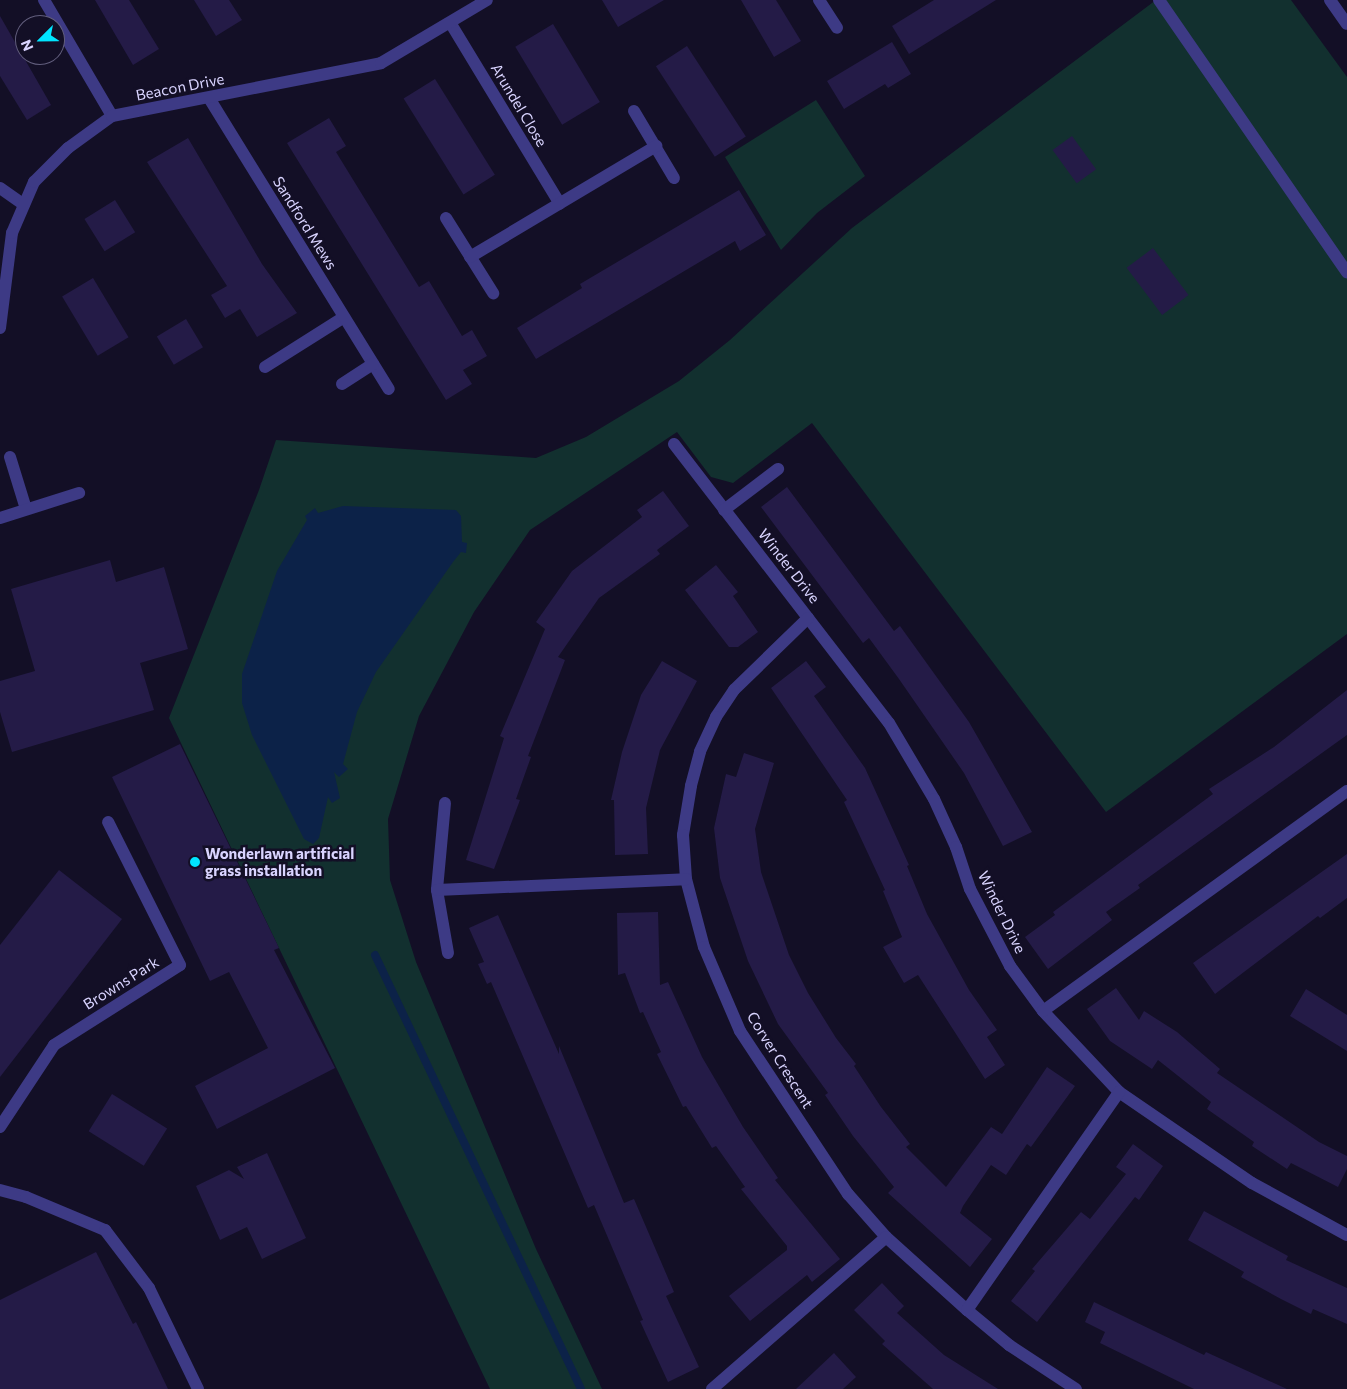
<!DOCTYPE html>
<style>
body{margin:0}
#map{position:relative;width:1347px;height:1389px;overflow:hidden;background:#130f26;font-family:Commissioner,sans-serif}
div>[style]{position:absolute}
.green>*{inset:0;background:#12302f}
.water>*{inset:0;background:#0c2248}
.stream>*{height:8px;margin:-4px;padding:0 4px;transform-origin:4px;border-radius:4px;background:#0c2248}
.building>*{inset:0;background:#241b47;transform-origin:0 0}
.service>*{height:12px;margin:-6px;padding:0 6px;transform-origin:6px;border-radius:6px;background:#3d3a85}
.minor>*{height:12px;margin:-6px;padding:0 6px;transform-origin:6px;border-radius:6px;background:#3d3a85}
.dots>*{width:14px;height:14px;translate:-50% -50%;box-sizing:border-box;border:2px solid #130f26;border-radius:50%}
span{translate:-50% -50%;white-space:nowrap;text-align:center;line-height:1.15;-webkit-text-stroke:5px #130f26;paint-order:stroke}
.street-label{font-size:15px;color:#d9d4ff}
.poi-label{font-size:15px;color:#d9d4ff;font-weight:700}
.left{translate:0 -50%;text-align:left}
.north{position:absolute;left:15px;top:15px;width:50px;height:50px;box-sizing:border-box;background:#130f26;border:1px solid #625e7d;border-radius:50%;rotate:247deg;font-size:14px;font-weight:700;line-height:20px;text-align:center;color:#d9d4ff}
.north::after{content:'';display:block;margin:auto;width:18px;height:22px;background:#00e5ff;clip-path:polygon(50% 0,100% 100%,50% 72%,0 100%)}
</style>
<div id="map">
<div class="green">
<div style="clip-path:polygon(1156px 0,1291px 0,1347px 77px,1347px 634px,1106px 812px,812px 423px,733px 483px,711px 477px,677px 432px,530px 530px,474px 612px,419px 716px,388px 819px,390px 880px,416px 962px,536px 1249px,602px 1389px,490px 1389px,169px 718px,259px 490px,276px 440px,536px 458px,586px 437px,679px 381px,730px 340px,852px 228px)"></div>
<div style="clip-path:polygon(816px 100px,865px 176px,817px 213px,781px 250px,725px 157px)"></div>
</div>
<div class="water">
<div style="clip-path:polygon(343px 506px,456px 510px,461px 516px,462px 542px,467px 543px,466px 553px,461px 552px,453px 562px,376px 672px,357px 712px,343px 764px,348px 769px,339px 777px,334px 772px,340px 798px,332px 803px,328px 797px,319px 838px,313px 844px,304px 839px,252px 735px,242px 703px,242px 674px,277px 571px,307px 520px,305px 516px,315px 508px,318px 513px)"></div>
</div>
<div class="stream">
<div style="left:375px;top:955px;width:480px;rotate:64.6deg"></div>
</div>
<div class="building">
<div style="clip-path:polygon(95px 0,129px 0,159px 49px,133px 65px)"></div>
<div style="clip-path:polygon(194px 0,229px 0,242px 20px,216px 36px)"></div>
<div style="clip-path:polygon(602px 0,664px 0,618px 27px)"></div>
<div style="clip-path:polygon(741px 0,776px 0,801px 41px,774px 57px)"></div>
<div style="clip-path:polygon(934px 0,996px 0,909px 54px,892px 26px)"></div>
<div style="clip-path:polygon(0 16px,51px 105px,27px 120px,0 76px)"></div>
<div style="left:553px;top:24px;width:91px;height:44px;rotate:59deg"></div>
<div style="clip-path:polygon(892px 42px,911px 74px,888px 88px,885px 84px,844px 109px,827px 81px)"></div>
<div style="left:687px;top:46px;width:108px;height:37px;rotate:57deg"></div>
<div style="left:435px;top:79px;width:113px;height:37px;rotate:58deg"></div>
<div style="clip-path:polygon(329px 118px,346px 146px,336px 152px,419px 287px,429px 281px,462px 336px,472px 330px,487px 356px,463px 370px,472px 384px,446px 400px,287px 143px)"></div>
<div style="left:1072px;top:136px;width:41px;height:24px;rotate:54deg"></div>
<div style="clip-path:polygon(188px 138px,262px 264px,297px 313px,257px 337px,240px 309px,225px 318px,211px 295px,227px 286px,147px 162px)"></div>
<div style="clip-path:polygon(739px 190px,766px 235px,740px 251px,735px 241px,536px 359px,517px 328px,582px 288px,580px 284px)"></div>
<div style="left:115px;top:200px;width:38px;height:36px;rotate:58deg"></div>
<div style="left:1153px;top:248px;width:59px;height:33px;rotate:53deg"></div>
<div style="left:93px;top:278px;width:69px;height:36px;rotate:59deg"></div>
<div style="left:186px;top:319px;width:33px;height:34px;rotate:59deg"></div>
<div style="clip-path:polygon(787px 487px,894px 631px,900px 626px,969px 722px,1032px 832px,1003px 846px,964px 773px,899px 679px,869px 638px,863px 643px,761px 507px)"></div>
<div style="clip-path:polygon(663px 491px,689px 526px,657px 550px,660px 554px,599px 598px,558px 657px,565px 660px,528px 756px,531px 757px,516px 799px,520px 800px,494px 869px,466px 860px,504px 738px,500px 736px,545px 629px,536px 622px,572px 571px,642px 517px,637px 510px)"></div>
<div style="clip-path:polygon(110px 560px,116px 582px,164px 567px,188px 649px,140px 663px,154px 710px,12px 752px,0 712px,0 681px,35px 671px,11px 589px)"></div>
<div style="clip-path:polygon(716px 565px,738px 592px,733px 596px,758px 632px,738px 647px,729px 647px,685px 590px)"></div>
<div style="clip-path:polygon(662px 661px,697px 681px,660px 750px,646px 808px,648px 854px,615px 855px,614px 800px,611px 800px,622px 752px,641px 695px)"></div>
<div style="clip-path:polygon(806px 661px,826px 687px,814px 696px,865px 768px,909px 865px,907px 866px,927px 914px,969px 990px,997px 1030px,987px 1037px,1005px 1065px,985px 1079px,918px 975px,904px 983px,883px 947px,902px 937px,883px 891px,885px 890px,844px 802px,847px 800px,771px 688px)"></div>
<div style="clip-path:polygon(1347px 690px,1347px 735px,1138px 885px,1140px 888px,1106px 912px,1112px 920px,1048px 969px,1025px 937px,1055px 915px,1053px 912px,1213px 794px,1209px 789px,1274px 747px)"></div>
<div style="clip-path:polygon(180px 744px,279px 948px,274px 950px,335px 1068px,217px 1129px,195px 1086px,268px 1048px,229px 972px,210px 981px,112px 777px)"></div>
<div style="clip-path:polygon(744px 753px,774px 763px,755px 829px,761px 872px,789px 955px,808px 993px,836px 1038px,856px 1064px,854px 1066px,881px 1107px,910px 1144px,906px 1147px,946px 1187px,991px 1127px,1002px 1134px,1047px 1067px,1075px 1086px,1031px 1147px,1027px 1144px,1006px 1175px,991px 1165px,963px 1206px,960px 1213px,992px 1239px,970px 1267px,888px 1193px,894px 1187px,853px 1136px,825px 1095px,828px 1093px,778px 1024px,748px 961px,720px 878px,714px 828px,726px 774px,736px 777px)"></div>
<div style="clip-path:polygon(1347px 854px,1347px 898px,1320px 918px,1318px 916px,1215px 994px,1193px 963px)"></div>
<div style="clip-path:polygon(59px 870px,122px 919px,0 1077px,0 945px)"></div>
<div style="clip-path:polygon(658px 912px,660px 985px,668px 982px,702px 1057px,743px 1127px,778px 1178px,775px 1180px,840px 1259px,812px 1282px,807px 1275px,750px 1321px,729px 1296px,787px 1250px,787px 1246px,741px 1189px,745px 1187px,716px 1146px,712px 1148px,686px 1106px,683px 1107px,657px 1054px,661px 1052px,643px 1012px,640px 1013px,625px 973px,618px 975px,617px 913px)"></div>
<div style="clip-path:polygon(498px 915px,559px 1054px,559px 1046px,624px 1203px,634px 1199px,674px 1292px,666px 1296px,699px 1367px,668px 1382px,640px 1321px,643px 1320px,594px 1205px,588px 1208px,491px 982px,487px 984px,478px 964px,484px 962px,469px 928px)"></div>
<div style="clip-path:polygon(1116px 988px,1139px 1020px,1144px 1011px,1177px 1032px,1220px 1069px,1217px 1073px,1319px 1142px,1347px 1156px,1347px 1169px,1338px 1187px,1291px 1163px,1287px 1169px,1252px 1146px,1254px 1142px,1207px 1109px,1211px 1102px,1158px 1060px,1152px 1069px,1110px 1041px,1087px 1009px)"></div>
<div style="clip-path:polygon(1306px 989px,1347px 1015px,1347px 1051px,1290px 1016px)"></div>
<div style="left:112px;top:1094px;width:65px;height:44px;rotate:32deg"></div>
<div style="clip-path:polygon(1133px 1144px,1163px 1166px,1139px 1200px,1135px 1197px,1037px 1322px,1011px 1301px,1035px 1271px,1032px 1269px,1081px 1212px,1090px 1219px,1126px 1174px,1116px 1167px)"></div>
<div style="clip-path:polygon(267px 1153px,306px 1238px,262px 1259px,247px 1227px,220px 1240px,196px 1186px,229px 1170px,244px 1179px,237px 1167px)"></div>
<div style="clip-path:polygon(1204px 1211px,1288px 1256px,1286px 1260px,1347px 1288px,1347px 1324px,1313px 1309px,1311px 1314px,1281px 1299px,1241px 1277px,1244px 1272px,1188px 1240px)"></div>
<div style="clip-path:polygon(96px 1252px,133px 1324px,136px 1322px,168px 1389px,0 1389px,0 1300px)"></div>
<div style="clip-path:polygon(882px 1283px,904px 1306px,897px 1313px,944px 1355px,998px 1389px,933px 1389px,882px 1344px,885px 1341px,854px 1310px)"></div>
<div style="clip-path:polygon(1094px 1302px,1204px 1355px,1206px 1352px,1287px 1389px,1194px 1389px,1100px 1343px,1105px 1332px,1085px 1322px)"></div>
<div style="clip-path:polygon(834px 1353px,856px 1377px,843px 1389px,796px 1389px)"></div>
</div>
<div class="service">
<div style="left:1159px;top:0;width:331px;rotate:55.4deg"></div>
<div style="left:1330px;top:0;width:29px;rotate:55deg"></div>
<div style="left:0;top:188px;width:29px;rotate:35deg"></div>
<div style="left:265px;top:367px;width:93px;rotate:-32.3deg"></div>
<div style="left:0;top:1127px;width:98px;rotate:-56.6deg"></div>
<div style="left:54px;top:1045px;width:149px;rotate:-32.4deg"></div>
<div style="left:180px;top:965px;width:160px;rotate:-116.7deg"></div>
</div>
<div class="minor">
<div style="left:44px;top:0;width:134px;rotate:59.6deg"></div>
<div style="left:819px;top:0;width:33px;rotate:57deg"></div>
<div style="left:451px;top:24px;width:210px;rotate:58.8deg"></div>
<div style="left:209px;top:98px;width:342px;rotate:58.3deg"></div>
<div style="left:634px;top:111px;width:78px;rotate:59.2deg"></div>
<div style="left:446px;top:218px;width:89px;rotate:57.9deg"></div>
<div style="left:470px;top:257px;width:217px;rotate:-30.8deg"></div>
<div style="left:0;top:328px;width:96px;rotate:-82.8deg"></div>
<div style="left:12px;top:233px;width:56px;rotate:-66.7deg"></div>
<div style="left:34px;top:182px;width:48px;rotate:-45deg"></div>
<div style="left:68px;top:148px;width:54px;rotate:-36deg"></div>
<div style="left:112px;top:116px;width:274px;rotate:-11.1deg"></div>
<div style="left:381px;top:63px;width:123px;rotate:-30.7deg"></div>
<div style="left:342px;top:384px;width:37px;rotate:-33deg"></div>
<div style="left:674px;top:444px;width:352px;rotate:52.4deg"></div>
<div style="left:889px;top:723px;width:88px;rotate:59.4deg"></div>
<div style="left:934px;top:799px;width:53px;rotate:65.4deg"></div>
<div style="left:956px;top:847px;width:44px;rotate:71.6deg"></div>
<div style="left:970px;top:889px;width:87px;rotate:62.5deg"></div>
<div style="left:1010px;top:966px;width:56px;rotate:53.7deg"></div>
<div style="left:1043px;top:1011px;width:111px;rotate:46.8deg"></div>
<div style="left:1119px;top:1092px;width:161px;rotate:34.4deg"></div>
<div style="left:1252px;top:1183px;width:108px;rotate:28.7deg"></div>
<div style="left:10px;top:457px;width:54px;rotate:72.9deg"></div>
<div style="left:724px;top:510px;width:68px;rotate:-37.2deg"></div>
<div style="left:0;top:518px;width:83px;rotate:-17.6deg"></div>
<div style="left:808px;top:618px;width:103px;rotate:135.8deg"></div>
<div style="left:734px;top:690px;width:32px;rotate:124deg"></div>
<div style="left:716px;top:717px;width:38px;rotate:115deg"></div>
<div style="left:700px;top:752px;width:35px;rotate:105deg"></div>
<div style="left:691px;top:786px;width:50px;rotate:99.3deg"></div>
<div style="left:683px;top:835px;width:44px;rotate:86.1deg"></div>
<div style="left:686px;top:879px;width:70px;rotate:75.2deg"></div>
<div style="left:704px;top:947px;width:91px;rotate:66.8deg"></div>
<div style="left:740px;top:1031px;width:196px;rotate:56.5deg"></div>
<div style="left:848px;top:1194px;width:57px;rotate:48.5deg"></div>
<div style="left:886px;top:1237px;width:109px;rotate:42deg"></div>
<div style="left:967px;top:1310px;width:55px;rotate:39.8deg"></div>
<div style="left:1009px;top:1345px;width:80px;rotate:33.3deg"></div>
<div style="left:445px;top:803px;width:87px;rotate:95.3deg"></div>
<div style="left:437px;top:890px;width:64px;rotate:80.1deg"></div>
<div style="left:437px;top:890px;width:249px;rotate:-2.5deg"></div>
<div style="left:1043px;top:1011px;width:375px;rotate:-35.9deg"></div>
<div style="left:0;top:1190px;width:27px;rotate:15deg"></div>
<div style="left:26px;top:1197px;width:86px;rotate:22.7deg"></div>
<div style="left:105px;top:1230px;width:73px;rotate:52.8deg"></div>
<div style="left:149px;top:1288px;width:112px;rotate:64.1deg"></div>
<div style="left:967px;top:1310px;width:266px;rotate:-55.1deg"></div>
<div style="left:712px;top:1389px;width:231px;rotate:-41.1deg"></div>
</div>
<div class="dots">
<div style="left:195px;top:862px;background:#00e5ff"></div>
</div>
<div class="street-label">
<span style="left:180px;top:87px;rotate:-11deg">Beacon Drive</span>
<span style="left:519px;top:105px;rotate:59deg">Arundel Close</span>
<span style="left:305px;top:223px;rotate:58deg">Sandford Mews</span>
<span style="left:789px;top:566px;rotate:52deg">Winder Drive</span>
<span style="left:1002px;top:912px;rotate:64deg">Winder Drive</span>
<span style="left:121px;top:983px;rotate:-32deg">Browns Park</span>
<span style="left:780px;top:1060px;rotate:58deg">Corver Crescent</span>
</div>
<div class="poi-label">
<span class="left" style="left:205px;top:862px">Wonderlawn artificial<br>grass installation</span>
</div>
<div class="north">N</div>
</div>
